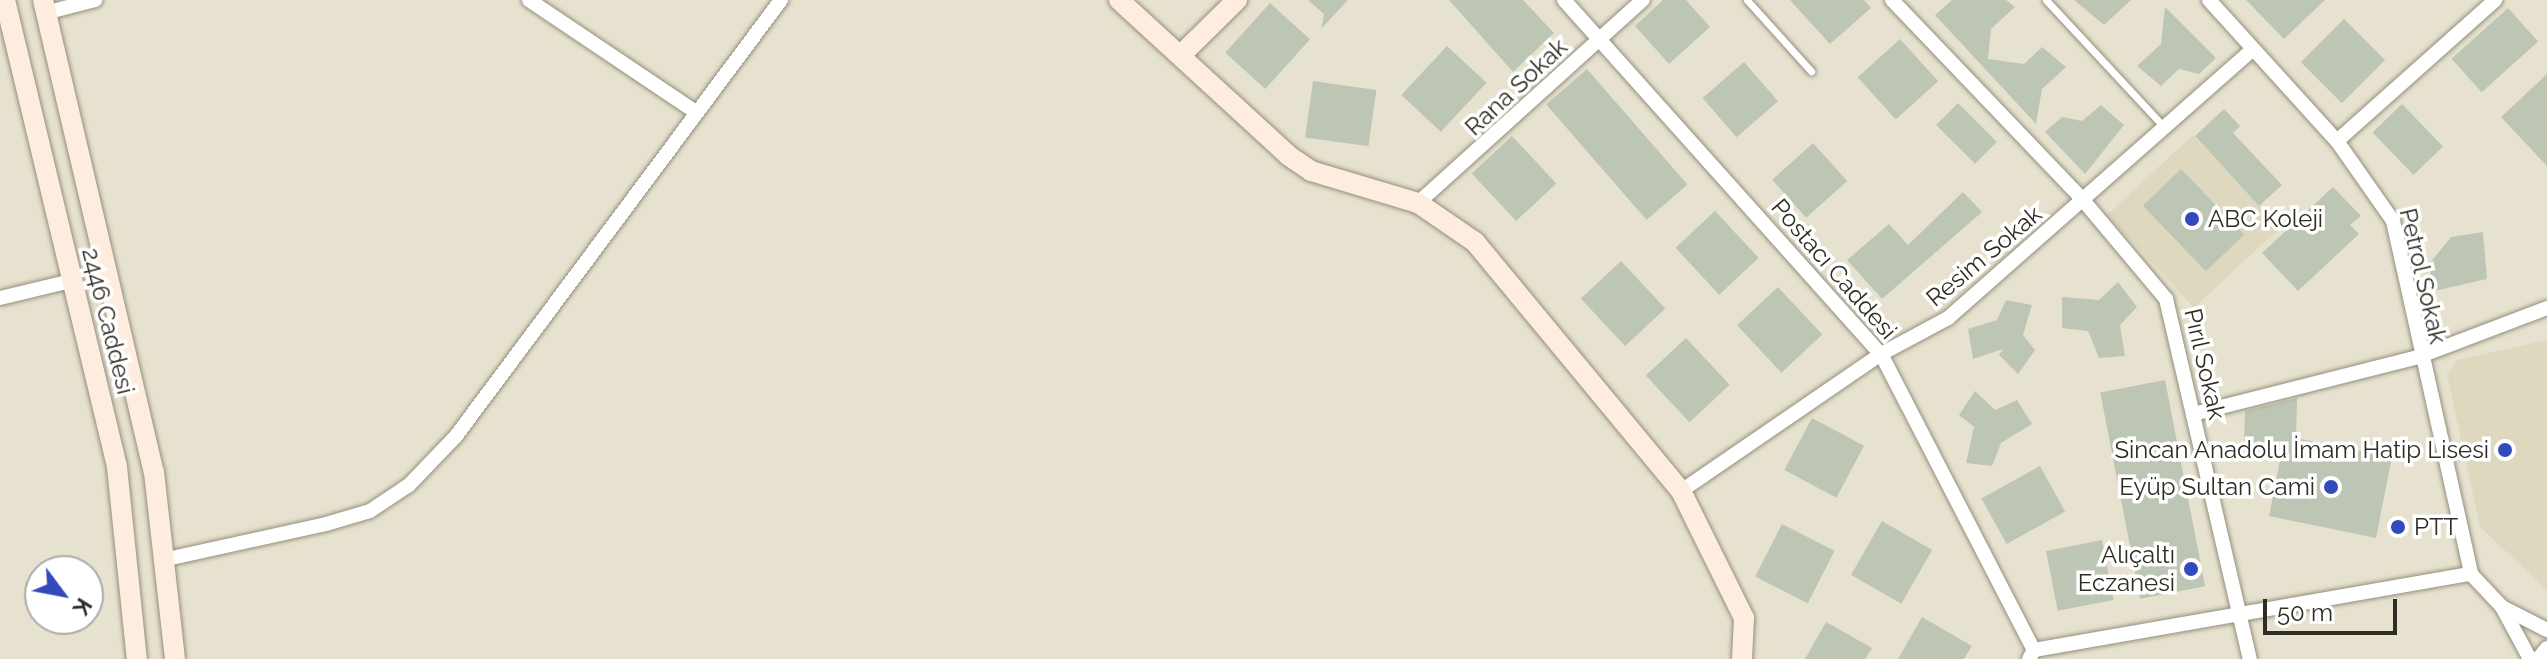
<!DOCTYPE html>
<meta charset="utf-8">
<style>
body{margin:0}
#map{position:relative;width:2547px;height:659px;overflow:hidden;background:#e7e2cf;font-family:Raleway,sans-serif}
div>[style]{position:absolute}
.built>*{inset:0;background:#ded8be;transform-origin:0 0}
.building>*{inset:0;background:#bdc6b5;transform-origin:0 0}
.roads{filter:drop-shadow(0 0 2px #938f7e) drop-shadow(0 0 2px #938f7e)}
.lane>*{height:7px;margin:-3.5px;padding:0 3.5px;transform-origin:3.5px;border-radius:3.5px;background:#fff}
.street>*{height:14px;margin:-7px;padding:0 7px;transform-origin:7px;border-radius:7px;background:#fff}
.secondary>*{height:20px;margin:-10px;padding:0 10px;transform-origin:10px;border-radius:10px;background:#feeddf}
.dots>*{width:22px;height:22px;translate:-50% -50%;box-sizing:border-box;border:4px solid #fff;border-radius:50%}
span{translate:-50% -50%;white-space:nowrap;text-align:center;line-height:1.15;-webkit-text-stroke:7px #fff;paint-order:stroke}
.street-label{font-size:24px;color:#2e2c25}
.poi-label{font-size:24px;color:#2e2c25}
.left{translate:0 -50%;text-align:left}
.right{translate:-100% -50%;text-align:right}
.north{position:absolute;left:24px;top:555px;width:80px;height:80px;box-sizing:border-box;background:#fff;border:2px solid #ababa8;border-radius:50%;rotate:122deg;font-size:22px;font-weight:700;line-height:32px;text-align:center;color:#2e2c25}
.north::after{content:'';display:block;margin:auto;width:28px;height:36px;background:#324abb;clip-path:polygon(50% 0,100% 100%,50% 72%,0 100%)}
.scale{position:absolute;left:2263px;top:599px;width:134px;height:36px;box-sizing:border-box;border:4px solid #2e2c25;border-top:0;padding-left:10px;font-size:24px;line-height:28px;white-space:nowrap;color:#2e2c25;-webkit-text-stroke:6px #fff;paint-order:stroke}
</style>
<div id="map">
<div class="built">
<div style="left:2193px;top:135px;width:127px;height:117px;rotate:47deg"></div>
<div style="clip-path:polygon(2547px 340px,2547px 590px,2480px 527px,2447px 374px,2457px 360px)"></div>
</div>
<div class="building">
<div style="clip-path:polygon(1308px 0,1348px 0,1321px 29px,1324px 14px)"></div>
<div style="clip-path:polygon(1449px 0,1523px 0,1554px 33px,1513px 72px)"></div>
<div style="clip-path:polygon(1663px 0,1686px 0,1710px 27px,1669px 64px,1635px 26px)"></div>
<div style="clip-path:polygon(1790px 0,1864px 0,1871px 8px,1830px 44px)"></div>
<div style="clip-path:polygon(1952px 0,2006px 0,2015px 7px,1991px 29px,1988px 59px,2024px 64px,2042px 47px,2066px 67px,2042px 89px,2036px 124px,1935px 15px)"></div>
<div style="clip-path:polygon(2074px 0,2131px 0,2104px 25px)"></div>
<div style="clip-path:polygon(2246px 0,2325px 0,2284px 39px)"></div>
<div style="left:1270px;top:3px;width:54px;height:67px;rotate:42deg"></div>
<div style="clip-path:polygon(2165px 7px,2216px 58px,2199px 74px,2179px 69px,2161px 86px,2137px 66px,2161px 44px)"></div>
<div style="left:2508px;top:8px;width:45px;height:76px;rotate:48deg"></div>
<div style="left:2344px;top:19px;width:58px;height:61px;rotate:45deg"></div>
<div style="left:1900px;top:39px;width:57px;height:57px;rotate:48deg"></div>
<div style="left:1447px;top:46px;width:54px;height:67px;rotate:43deg"></div>
<div style="left:1744px;top:62px;width:52px;height:55px;rotate:49deg"></div>
<div style="left:1587px;top:69px;width:153px;height:54px;rotate:49deg"></div>
<div style="clip-path:polygon(2547px 74px,2547px 166px,2501px 117px)"></div>
<div style="left:1313px;top:81px;width:64px;height:57px;rotate:8deg"></div>
<div style="left:1958px;top:103px;width:55px;height:31px;rotate:45deg"></div>
<div style="left:2402px;top:104px;width:59px;height:41px;rotate:46deg"></div>
<div style="clip-path:polygon(2101px 105px,2124px 125px,2085px 174px,2045px 132px,2062px 117px,2082px 121px)"></div>
<div style="clip-path:polygon(2224px 109px,2240px 126px,2233px 133px,2282px 185px,2259px 206px,2195px 136px)"></div>
<div style="left:1512px;top:136px;width:65px;height:55px;rotate:47deg"></div>
<div style="left:1813px;top:143px;width:51px;height:55px;rotate:48deg"></div>
<div style="left:2181px;top:169px;width:91px;height:53px;rotate:46deg"></div>
<div style="clip-path:polygon(2333px 187px,2361px 216px,2350px 225px,2359px 234px,2298px 291px,2262px 253px)"></div>
<div style="clip-path:polygon(1963px 192px,1982px 212px,1882px 299px,1847px 260px,1889px 224px,1908px 245px)"></div>
<div style="left:1715px;top:211px;width:64px;height:54px;rotate:47deg"></div>
<div style="clip-path:polygon(2483px 232px,2487px 279px,2434px 291px,2429px 264px,2451px 237px)"></div>
<div style="left:1621px;top:261px;width:65px;height:55px;rotate:47deg"></div>
<div style="clip-path:polygon(2118px 282px,2137px 307px,2120px 325px,2125px 356px,2099px 358px,2088px 331px,2062px 328px,2062px 297px,2099px 300px)"></div>
<div style="left:1778px;top:287px;width:65px;height:56px;rotate:47deg"></div>
<div style="clip-path:polygon(2006px 300px,2032px 305px,2023px 335px,2035px 350px,2018px 374px,1999px 355px,2003px 349px,1973px 359px,1968px 329px,1997px 320px)"></div>
<div style="left:1686px;top:338px;width:64px;height:55px;rotate:47deg"></div>
<div style="left:2165px;top:380px;width:210px;height:66px;rotate:79deg"></div>
<div style="clip-path:polygon(1975px 391px,1995px 410px,2017px 400px,2032px 424px,2001px 443px,1992px 466px,1966px 463px,1974px 427px,1959px 415px)"></div>
<div style="clip-path:polygon(2297px 398px,2296px 438px,2392px 457px,2376px 538px,2269px 516px,2282px 450px,2244px 443px,2245px 411px)"></div>
<div style="left:1812px;top:418px;width:59px;height:59px;rotate:28deg"></div>
<div style="left:2040px;top:466px;width:52px;height:67px;rotate:61deg"></div>
<div style="left:1882px;top:521px;width:58px;height:62px;rotate:30deg"></div>
<div style="left:1782px;top:524px;width:59px;height:59px;rotate:27deg"></div>
<div style="left:2102px;top:540px;width:61px;height:57px;rotate:79deg"></div>
<div style="clip-path:polygon(1922px 617px,1972px 646px,1964px 659px,1898px 659px)"></div>
<div style="clip-path:polygon(1826px 622px,1872px 648px,1865px 659px,1805px 659px)"></div>
</div>
<div class="roads">
<div class="lane">
<div style="left:1747px;top:0;width:96px;rotate:48deg"></div>
<div style="left:2046px;top:0;width:175px;rotate:47.1deg"></div>
</div>
<div class="street">
<div style="left:529px;top:0;width:199px;rotate:33.9deg"></div>
<div style="left:1564px;top:0;width:475px;rotate:48.2deg"></div>
<div style="left:1881px;top:354px;width:333px;rotate:62.7deg"></div>
<div style="left:1892px;top:0;width:277px;rotate:46.3deg"></div>
<div style="left:2083px;top:200px;width:129px;rotate:50deg"></div>
<div style="left:2166px;top:299px;width:370px;rotate:76.9deg"></div>
<div style="left:2209px;top:0;width:190px;rotate:47.8deg"></div>
<div style="left:2337px;top:141px;width:98px;rotate:55deg"></div>
<div style="left:2393px;top:221px;width:362px;rotate:77.5deg"></div>
<div style="left:2471px;top:574px;width:45px;rotate:46.8deg"></div>
<div style="left:2502px;top:607px;width:59px;rotate:61.7deg"></div>
<div style="left:45px;top:13px;width:52px;rotate:-14.6deg"></div>
<div style="left:2337px;top:141px;width:212px;rotate:-41.7deg"></div>
<div style="left:1418px;top:203px;width:303px;rotate:-42.1deg"></div>
<div style="left:0;top:298px;width:73px;rotate:-13.5deg"></div>
<div style="left:2193px;top:414px;width:232px;rotate:-14.2deg"></div>
<div style="left:2418px;top:357px;width:138px;rotate:-20.8deg"></div>
<div style="left:1681px;top:491px;width:242px;rotate:-34.4deg"></div>
<div style="left:1881px;top:354px;width:76px;rotate:-28.2deg"></div>
<div style="left:1948px;top:318px;width:405px;rotate:-41.4deg"></div>
<div style="left:167px;top:559px;width:163px;rotate:-12.4deg"></div>
<div style="left:326px;top:524px;width:46px;rotate:-16.5deg"></div>
<div style="left:370px;top:511px;width:47px;rotate:-33.7deg"></div>
<div style="left:409px;top:485px;width:68px;rotate:-46.2deg"></div>
<div style="left:456px;top:436px;width:544px;rotate:-53.3deg"></div>
<div style="left:2502px;top:607px;width:51px;rotate:27.1deg"></div>
<div style="left:2029px;top:659px;width:10px;rotate:-61deg"></div>
<div style="left:2034px;top:650px;width:444px;rotate:-9.9deg"></div>
<div style="left:2538px;top:659px;width:14px;rotate:-51deg"></div>
</div>
<div class="secondary">
<div style="left:5px;top:0;width:480px;rotate:76.5deg"></div>
<div style="left:117px;top:467px;width:193px;rotate:84.1deg"></div>
<div style="left:43px;top:0;width:485px;rotate:76.8deg"></div>
<div style="left:154px;top:472px;width:188px;rotate:83.6deg"></div>
<div style="left:1119px;top:0;width:231px;rotate:42.5deg"></div>
<div style="left:1289px;top:156px;width:27px;rotate:34deg"></div>
<div style="left:1311px;top:171px;width:112px;rotate:16.7deg"></div>
<div style="left:1418px;top:203px;width:69px;rotate:34.4deg"></div>
<div style="left:1475px;top:242px;width:323px;rotate:50.4deg"></div>
<div style="left:1681px;top:491px;width:142px;rotate:63.6deg"></div>
<div style="left:1744px;top:618px;width:41px;rotate:92.8deg"></div>
<div style="left:1183px;top:53px;width:76px;rotate:-44.5deg"></div>
</div>
</div>
<div class="dots">
<div style="left:2192px;top:219px;background:#324abb"></div>
<div style="left:2505px;top:450px;background:#324abb"></div>
<div style="left:2331px;top:487px;background:#324abb"></div>
<div style="left:2398px;top:527px;background:#324abb"></div>
<div style="left:2191px;top:569px;background:#324abb"></div>
</div>
<div class="street-label">
<span style="left:1516px;top:87px;rotate:-43deg">Rana Sokak</span>
<span style="left:1984px;top:256px;rotate:-40deg">Resim Sokak</span>
<span style="left:1834px;top:269px;rotate:49deg">Postacı Caddesi</span>
<span style="left:2423px;top:276px;rotate:77deg">Petrol Sokak</span>
<span style="left:108px;top:321px;rotate:76deg">2446 Caddesi</span>
<span style="left:2205px;top:364px;rotate:77deg">Pırıl Sokak</span>
</div>
<div class="poi-label">
<span class="left" style="left:2208px;top:219px">ABC Koleji</span>
<span class="right" style="left:2489px;top:450px">Sincan Anadolu İmam Hatip Lisesi</span>
<span class="right" style="left:2315px;top:487px">Eyüp Sultan Cami</span>
<span class="left" style="left:2414px;top:527px">PTT</span>
<span class="right" style="left:2175px;top:569px">Alıçaltı<br>Eczanesi</span>
</div>
<div class="north">K</div>
<div class="scale">50 m</div>
</div>
